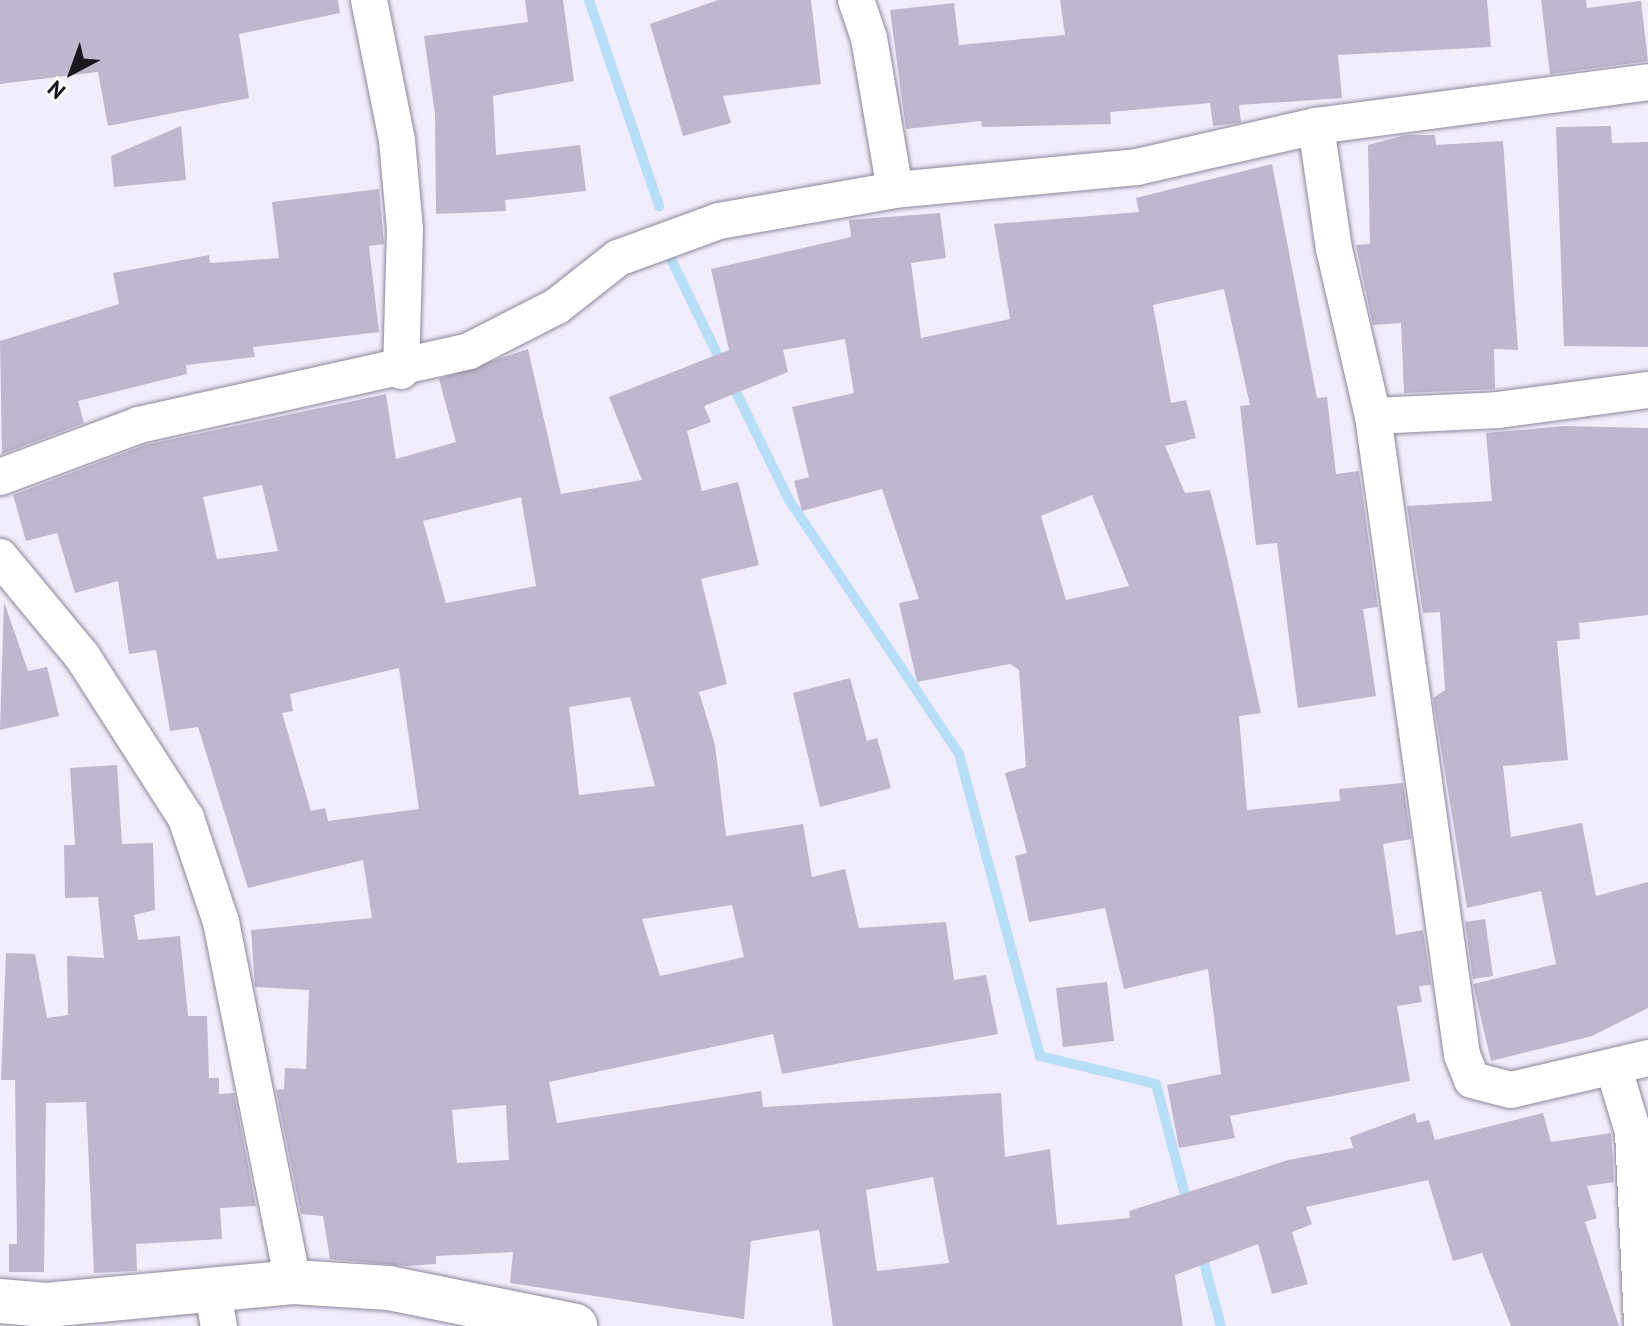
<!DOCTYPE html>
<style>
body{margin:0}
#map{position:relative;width:1648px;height:1326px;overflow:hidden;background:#f2edfc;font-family:"PT Sans",sans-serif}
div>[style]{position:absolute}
.stream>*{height:10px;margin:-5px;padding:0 5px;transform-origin:5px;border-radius:5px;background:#b9def8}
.building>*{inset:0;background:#bfb7cd}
.roads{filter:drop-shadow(0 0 2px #8d869b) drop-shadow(0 0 2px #8d869b)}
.minor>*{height:36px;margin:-18px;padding:0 18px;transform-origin:18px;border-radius:18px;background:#fff}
.tertiary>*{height:44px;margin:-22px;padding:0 22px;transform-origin:22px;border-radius:22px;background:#fff}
span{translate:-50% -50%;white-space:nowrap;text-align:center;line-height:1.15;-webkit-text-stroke:7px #fdfdfd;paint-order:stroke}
.north{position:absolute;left:32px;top:32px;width:80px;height:80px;-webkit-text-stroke:6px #fdfdfd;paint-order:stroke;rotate:221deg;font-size:22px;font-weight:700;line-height:32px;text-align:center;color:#18151d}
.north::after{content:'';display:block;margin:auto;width:28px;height:36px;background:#18151d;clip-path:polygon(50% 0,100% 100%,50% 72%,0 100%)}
</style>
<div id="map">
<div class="stream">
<div style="left:589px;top:0;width:218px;rotate:71.2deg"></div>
<div style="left:668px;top:253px;width:126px;rotate:64deg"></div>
<div style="left:732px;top:384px;width:129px;rotate:63.8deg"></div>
<div style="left:789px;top:500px;width:306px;rotate:56.2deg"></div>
<div style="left:959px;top:754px;width:313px;rotate:75deg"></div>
<div style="left:1040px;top:1056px;width:119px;rotate:13.6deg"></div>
<div style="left:1156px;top:1084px;width:126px;rotate:75.3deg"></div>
<div style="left:1201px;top:1252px;width:77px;rotate:74.9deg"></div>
</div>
<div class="building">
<div style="clip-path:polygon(0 0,338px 0,340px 13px,239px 34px,249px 98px,108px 126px,98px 72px,0 84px)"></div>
<div style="clip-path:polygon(525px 0,563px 0,574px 81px,493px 96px,496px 155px,580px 145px,586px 191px,505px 200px,506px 211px,436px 214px,435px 114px,424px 36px,528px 22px)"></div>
<div style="clip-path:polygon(718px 0,811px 0,821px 84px,723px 96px,731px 123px,683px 136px,650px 24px)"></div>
<div style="clip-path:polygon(1060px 0,1487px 0,1491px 47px,1338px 55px,1342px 98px,1239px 105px,1241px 122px,1229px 124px,1213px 126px,1210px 103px,1110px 112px,1111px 124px,982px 127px,981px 121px,906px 129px,890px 10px,954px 3px,959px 45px,1065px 35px)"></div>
<div style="clip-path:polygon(1541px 0,1586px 0,1587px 8px,1641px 1px,1648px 61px,1550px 74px)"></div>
<div style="clip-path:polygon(181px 126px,186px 180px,114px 187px,111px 156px)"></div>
<div style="clip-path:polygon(1611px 126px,1612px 143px,1648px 142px,1648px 347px,1564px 346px,1556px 127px)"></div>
<div style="clip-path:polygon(1406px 135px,1435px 135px,1436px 145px,1503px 141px,1518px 350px,1494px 349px,1495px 389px,1404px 393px,1401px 323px,1373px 325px,1356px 245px,1370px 244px,1368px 145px)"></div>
<div style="clip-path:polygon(evenodd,1272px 164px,1317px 398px,1327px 397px,1336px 474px,1359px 471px,1378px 607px,1363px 609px,1376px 696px,1298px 708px,1277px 543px,1256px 545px,1240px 406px,1250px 405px,1224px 289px,1153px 305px,1171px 403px,1186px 400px,1196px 438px,1165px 446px,1185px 493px,1210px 490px,1225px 549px,1261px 713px,1239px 716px,1247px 810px,1340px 801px,1339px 789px,1403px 783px,1411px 839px,1383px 844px,1396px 935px,1423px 930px,1431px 985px,1419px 986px,1422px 1002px,1397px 1006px,1410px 1081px,1230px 1116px,1235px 1138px,1179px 1148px,1167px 1085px,1221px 1074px,1208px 969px,1124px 989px,1105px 908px,1029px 922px,1015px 856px,1027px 853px,1005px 773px,1026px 767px,1019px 670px,1010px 664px,917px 682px,899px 603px,919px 599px,882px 489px,802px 511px,794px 481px,809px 477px,792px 407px,854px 393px,845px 339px,783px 350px,788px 372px,704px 406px,711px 422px,687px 431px,702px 491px,738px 482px,759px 565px,701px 579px,727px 684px,699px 692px,715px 745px,726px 836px,803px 824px,812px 877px,845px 869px,859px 928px,946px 922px,954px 980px,986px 975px,998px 1034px,782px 1074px,773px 1034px,549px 1082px,557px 1123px,761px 1091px,763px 1107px,1001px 1093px,1005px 1157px,1050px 1149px,1057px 1225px,1130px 1218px,1129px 1211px,1288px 1160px,1353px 1148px,1350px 1137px,1415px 1113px,1417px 1123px,1429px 1120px,1435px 1140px,1543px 1113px,1551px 1142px,1611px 1133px,1614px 1182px,1587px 1186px,1597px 1218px,1585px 1222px,1619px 1326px,1511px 1326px,1482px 1253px,1453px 1261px,1428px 1180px,1306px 1207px,1312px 1224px,1292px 1232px,1308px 1284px,1272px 1294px,1258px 1244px,1175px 1275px,1183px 1326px,833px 1326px,819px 1230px,751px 1241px,744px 1319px,510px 1283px,513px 1252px,436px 1256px,436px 1264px,407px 1266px,330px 1259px,323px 1216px,301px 1214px,276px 1090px,284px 1089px,285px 1068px,306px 1069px,309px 990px,255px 987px,251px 930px,372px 918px,363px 860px,248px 888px,198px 727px,170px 731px,156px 650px,129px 654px,118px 581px,75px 593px,57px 533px,26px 541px,13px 495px,145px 445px,386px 394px,396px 459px,456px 442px,439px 379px,528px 349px,561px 494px,642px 480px,609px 397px,729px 350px,711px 269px,851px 237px,849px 220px,940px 213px,946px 258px,911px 263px,921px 338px,1010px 319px,994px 224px,1139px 212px,1136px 198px,1272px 164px,262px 485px,278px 551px,217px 559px,203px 497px,262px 485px,1272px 164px,1092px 495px,1129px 586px,1066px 600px,1041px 516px,1092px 495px,1272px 164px,521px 497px,536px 586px,446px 603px,423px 521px,521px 497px,1272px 164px,399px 668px,419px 809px,328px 821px,325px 808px,311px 811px,282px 713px,293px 711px,290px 694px,399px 668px,1272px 164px,630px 697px,655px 786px,579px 795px,569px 707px,630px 697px,1272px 164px,732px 905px,744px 957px,660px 976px,642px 919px,732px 905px,1272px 164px,506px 1105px,509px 1160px,457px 1163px,452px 1110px,506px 1105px,1272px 164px,933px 1177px,949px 1263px,877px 1271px,866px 1190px,933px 1177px)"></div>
<div style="clip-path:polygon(379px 189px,384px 244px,369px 246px,379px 332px,253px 347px,255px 357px,186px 365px,187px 374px,78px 401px,84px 423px,2px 454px,0 341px,119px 304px,113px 273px,209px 255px,210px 263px,279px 258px,272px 202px)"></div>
<div style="clip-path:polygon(1565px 426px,1648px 428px,1648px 615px,1579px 623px,1580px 639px,1557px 641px,1568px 760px,1503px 766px,1511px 837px,1582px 823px,1596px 896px,1648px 882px,1648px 1008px,1592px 1036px,1491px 1061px,1473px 984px,1556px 964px,1541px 891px,1467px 908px,1433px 698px,1445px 690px,1440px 612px,1423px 613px,1407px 506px,1492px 501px,1486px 433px)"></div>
<div style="clip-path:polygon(4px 602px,28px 671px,47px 667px,59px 716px,0 730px)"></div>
<div style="clip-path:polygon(850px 678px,867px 741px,877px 738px,891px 788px,820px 807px,793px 693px)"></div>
<div style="clip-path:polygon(117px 765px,122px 844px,153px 843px,155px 910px,134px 915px,138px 940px,180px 936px,188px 1016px,207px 1016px,209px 1078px,219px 1078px,219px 1094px,234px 1093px,256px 1206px,220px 1208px,222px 1239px,136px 1244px,137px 1271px,94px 1273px,86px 1102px,46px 1103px,44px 1272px,9px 1272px,9px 1244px,17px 1244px,15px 1080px,1px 1080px,6px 953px,35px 954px,47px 1018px,68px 1015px,67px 956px,104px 958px,98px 897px,65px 898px,64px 845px,75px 845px,70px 768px)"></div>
<div style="clip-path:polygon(1485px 919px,1493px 976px,1473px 979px,1465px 922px)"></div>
<div style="clip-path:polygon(1107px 982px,1114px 1041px,1063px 1047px,1056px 988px)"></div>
</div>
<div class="roads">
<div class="minor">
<div style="left:369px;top:0;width:143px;rotate:78.7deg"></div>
<div style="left:397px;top:140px;width:89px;rotate:84.9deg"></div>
<div style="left:405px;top:229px;width:142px;rotate:91.6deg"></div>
<div style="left:856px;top:0;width:40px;rotate:71.1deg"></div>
<div style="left:869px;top:38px;width:154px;rotate:80.3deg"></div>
<div style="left:1316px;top:126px;width:124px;rotate:81.7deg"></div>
<div style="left:1334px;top:249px;width:171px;rotate:76.9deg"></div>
<div style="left:1373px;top:416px;width:645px;rotate:82.07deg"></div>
<div style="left:1462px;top:1055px;width:27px;rotate:68deg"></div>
<div style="left:1472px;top:1080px;width:40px;rotate:14.4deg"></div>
<div style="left:1511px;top:1090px;width:141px;rotate:-13.1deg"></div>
<div style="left:1373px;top:416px;width:125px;rotate:-2.7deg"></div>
<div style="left:1498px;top:410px;width:151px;rotate:-7.6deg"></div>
<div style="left:0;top:477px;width:148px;rotate:-20.5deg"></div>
<div style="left:139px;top:425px;width:338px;rotate:-12.6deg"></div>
<div style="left:469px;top:351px;width:99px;rotate:-27.1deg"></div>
<div style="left:557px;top:306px;width:78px;rotate:-38.2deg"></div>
<div style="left:618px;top:258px;width:108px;rotate:-20.1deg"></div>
<div style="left:719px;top:221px;width:179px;rotate:-10deg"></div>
<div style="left:895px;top:190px;width:243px;rotate:-5.4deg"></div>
<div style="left:1137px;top:167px;width:184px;rotate:-12.9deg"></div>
<div style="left:1316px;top:126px;width:335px;rotate:-7.5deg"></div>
<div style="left:0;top:557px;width:129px;rotate:50.4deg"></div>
<div style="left:82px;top:656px;width:193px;rotate:57.3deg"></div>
<div style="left:186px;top:818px;width:110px;rotate:71.4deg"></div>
<div style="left:221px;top:922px;width:367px;rotate:78.7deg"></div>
<div style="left:1614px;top:1069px;width:66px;rotate:73.2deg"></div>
<div style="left:1633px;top:1132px;width:194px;rotate:87.3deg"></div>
<div style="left:213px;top:1293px;width:34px;rotate:80deg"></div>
</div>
<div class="tertiary">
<div style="left:0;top:1301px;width:46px;rotate:5deg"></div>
<div style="left:46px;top:1305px;width:248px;rotate:-5.3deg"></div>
<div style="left:293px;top:1282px;width:96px;rotate:3.6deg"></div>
<div style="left:389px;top:1288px;width:190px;rotate:11.5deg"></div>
</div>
</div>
<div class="north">N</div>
</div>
